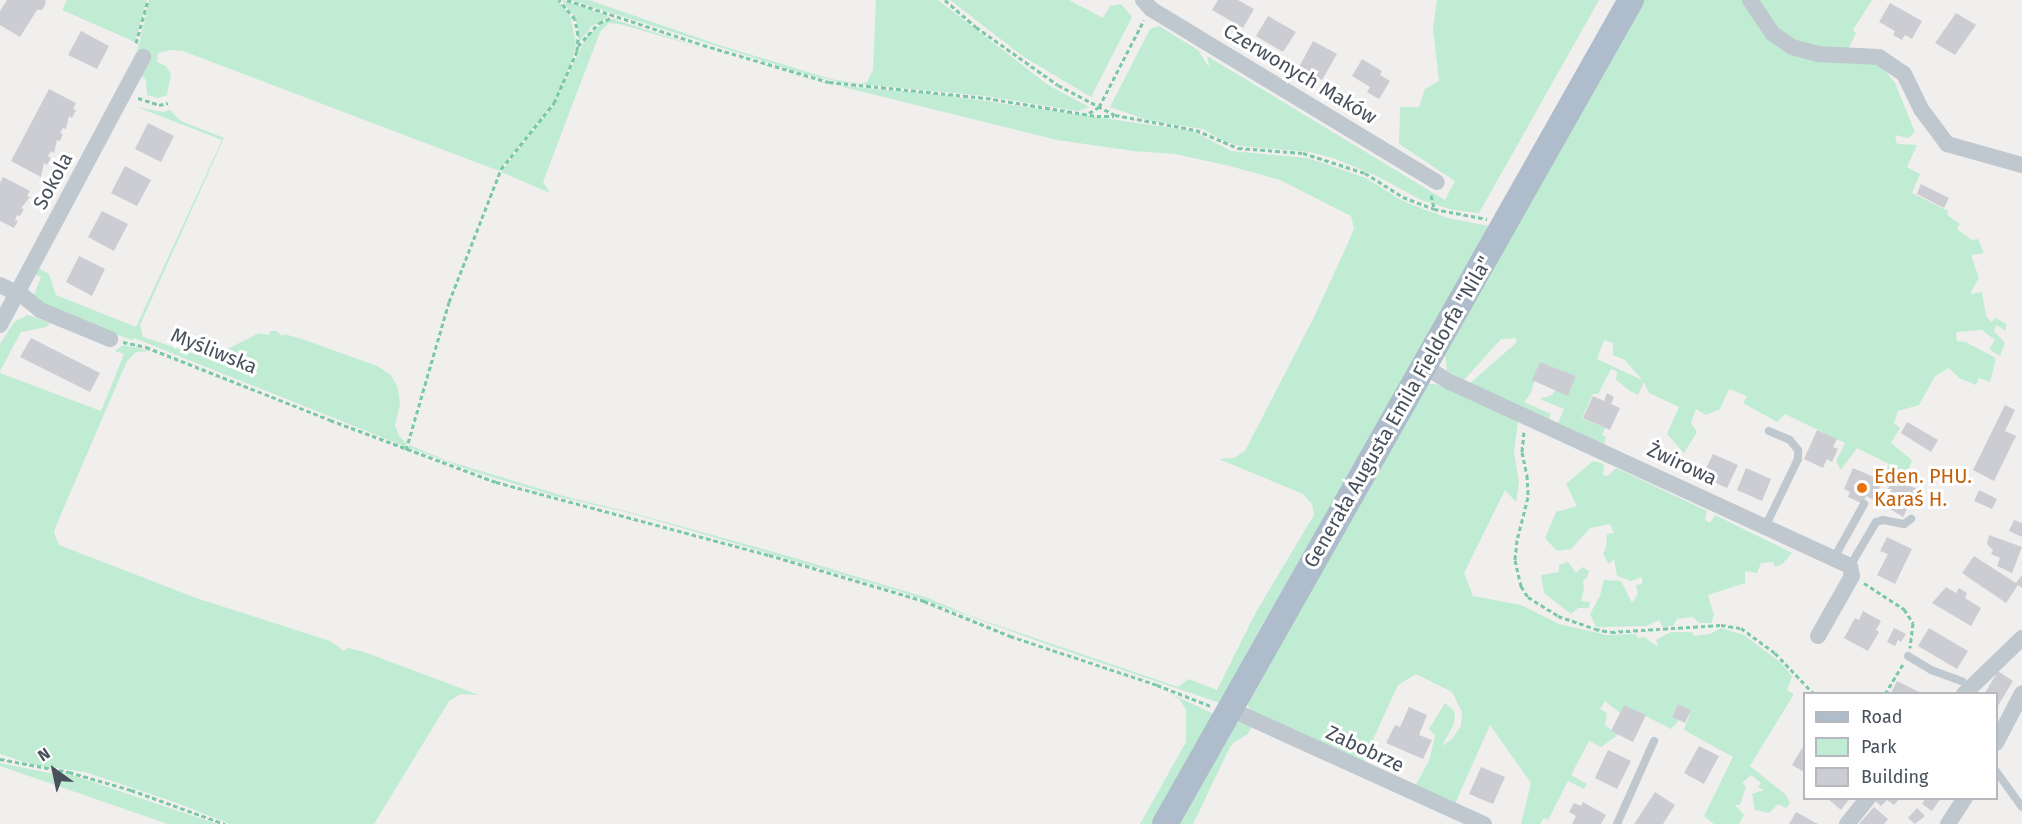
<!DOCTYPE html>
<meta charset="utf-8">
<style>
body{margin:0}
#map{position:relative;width:2022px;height:824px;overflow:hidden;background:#f1eeee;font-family:"Fira Sans",sans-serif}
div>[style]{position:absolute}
.green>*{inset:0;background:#bfecd3}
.building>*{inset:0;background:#cbcdd3}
.path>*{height:3px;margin-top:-1.5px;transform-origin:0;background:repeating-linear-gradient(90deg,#79c8a6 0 4.5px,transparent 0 7.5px)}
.service>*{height:8px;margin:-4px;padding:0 4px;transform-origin:4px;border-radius:4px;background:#bfc8cf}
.minor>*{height:16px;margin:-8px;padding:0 8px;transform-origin:8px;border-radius:8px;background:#bfc8cf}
.primary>*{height:26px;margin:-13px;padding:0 13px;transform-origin:13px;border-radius:13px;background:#afbccc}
.dots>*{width:16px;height:16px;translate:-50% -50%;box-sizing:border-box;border:3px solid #fff;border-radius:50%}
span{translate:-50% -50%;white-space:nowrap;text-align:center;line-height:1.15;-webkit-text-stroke:6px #fff;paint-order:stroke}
.street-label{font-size:20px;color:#47505b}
.food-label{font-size:20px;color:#c56008}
.left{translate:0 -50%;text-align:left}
.legend{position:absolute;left:1803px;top:692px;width:195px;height:108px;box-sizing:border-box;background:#fff;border:2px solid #b5b9bd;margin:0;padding:8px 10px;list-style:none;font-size:18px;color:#47505b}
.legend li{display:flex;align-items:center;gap:12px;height:30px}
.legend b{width:30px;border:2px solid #b5b9bd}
.north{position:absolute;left:24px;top:740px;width:60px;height:60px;-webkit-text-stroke:4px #fff;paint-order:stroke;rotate:327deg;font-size:16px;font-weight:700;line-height:24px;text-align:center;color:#47505b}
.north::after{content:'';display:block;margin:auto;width:21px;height:27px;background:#47505b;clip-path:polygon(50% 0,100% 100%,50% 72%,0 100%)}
</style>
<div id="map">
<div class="green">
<div style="clip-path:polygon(67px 0,147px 0,135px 42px,62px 10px)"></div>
<div style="clip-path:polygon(149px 0,558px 0,570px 14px,576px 43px,572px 62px,556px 100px,499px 171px,183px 51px,171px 50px,158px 53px,157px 62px,166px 66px,171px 74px,167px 95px,158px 98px,147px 95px,146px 80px,141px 75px,137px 53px)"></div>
<div style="clip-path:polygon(562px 0,563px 0,609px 16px,592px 26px,579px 42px,576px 19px)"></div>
<div style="clip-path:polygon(571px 0,589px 0,722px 46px,831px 79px,861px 84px,867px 82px,873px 70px,876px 0,938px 0,1048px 85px,1089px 107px,1078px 111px,985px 96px,839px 82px,805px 74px)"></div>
<div style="clip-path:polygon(950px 0,1069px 0,1103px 18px,1110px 6px,1121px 4px,1132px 17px,1091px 97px,1024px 57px)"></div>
<div style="clip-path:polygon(1437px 0,1599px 0,1479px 213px,1453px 210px,1421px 200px,1379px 177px,1333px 158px,1310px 152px,1240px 146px,1224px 141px,1203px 129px,1150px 121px,1110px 107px,1150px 29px,1159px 26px,1198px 50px,1210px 69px,1207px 56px,1445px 200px,1455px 181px,1399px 144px,1400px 107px,1419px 107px,1425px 89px,1439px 81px,1433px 29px)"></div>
<div style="clip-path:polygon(evenodd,1641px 0,1745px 0,1776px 44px,1867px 59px,1884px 69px,1895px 83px,1915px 132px,1908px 138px,1895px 135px,1897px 144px,1917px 145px,1907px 167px,1920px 174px,1912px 193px,1948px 211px,1947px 215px,1960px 224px,1957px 229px,1972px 240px,1978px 239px,1984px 253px,1971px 255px,1979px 278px,1970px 294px,1982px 292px,1986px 316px,1991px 322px,1996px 318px,2006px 324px,2006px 331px,1996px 325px,1994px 331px,2005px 343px,2000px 356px,1989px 349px,1995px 340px,1982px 330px,1956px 332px,1957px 341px,1965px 342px,1996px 358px,1990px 382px,1979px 378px,1976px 385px,1959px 378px,1949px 368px,1935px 376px,1919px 405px,1898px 411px,1894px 423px,1900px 428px,1891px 443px,1912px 460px,1905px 479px,1892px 477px,1888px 483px,1882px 478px,1889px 464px,1857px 448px,1841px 470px,1836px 461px,1845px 443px,1785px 414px,1777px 422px,1743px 403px,1747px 396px,1729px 389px,1720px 409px,1706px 415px,1696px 409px,1691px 423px,1697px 432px,1684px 453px,1667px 434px,1679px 407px,1649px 393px,1644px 382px,1638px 395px,1630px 391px,1616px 380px,1617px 371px,1611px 369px,1598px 394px,1593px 394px,1582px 418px,1605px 428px,1602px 435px,1606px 437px,1604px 445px,1558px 423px,1564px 409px,1540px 399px,1552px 395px,1555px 390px,1568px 395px,1576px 376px,1540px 362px,1531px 393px,1524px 402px,1551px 414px,1549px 419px,1468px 385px,1516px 343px,1516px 338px,1501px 339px,1464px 380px,1447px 371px,1445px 352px,1641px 0,1604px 340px,1613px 343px,1613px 355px,1625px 360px,1642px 380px,1597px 359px,1604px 340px)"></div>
<div style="clip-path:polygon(1755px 0,1872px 0,1853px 30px,1856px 33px,1847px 52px,1818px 49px,1782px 35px)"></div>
<div style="clip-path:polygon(613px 19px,702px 48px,620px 24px,609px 23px,600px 32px,543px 182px,550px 193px,501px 172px,555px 103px,586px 37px,605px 21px)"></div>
<div style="clip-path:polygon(782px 72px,832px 85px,943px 95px,1193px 131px,1231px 151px,1307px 158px,1323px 163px,1366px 178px,1401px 200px,1423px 209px,1448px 218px,1489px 226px,1220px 703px,1049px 645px,908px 594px,634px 514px,555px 496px,472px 471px,408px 447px,409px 445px,448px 461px,567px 497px,633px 513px,788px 556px,928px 598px,968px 615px,1178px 687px,1189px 679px,1217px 690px,1256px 612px,1314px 515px,1312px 504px,1303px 494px,1219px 459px,1234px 458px,1245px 451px,1315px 315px,1348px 243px,1354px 228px,1351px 216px,1280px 180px,1230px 166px,1175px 154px,1134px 151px,1057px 140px)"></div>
<div style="clip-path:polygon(137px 107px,163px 112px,170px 110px,181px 121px,224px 138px,140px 325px,143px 337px,201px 356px,220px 353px,259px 333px,268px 335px,271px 331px,276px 331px,282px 336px,284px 334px,302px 339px,377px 366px,391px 375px,398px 388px,400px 404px,395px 425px,399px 436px,407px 444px,406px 447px,134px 338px,133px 340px,108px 332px,43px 304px,34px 295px,41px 277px,35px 274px,39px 268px,49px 274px,56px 295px,136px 327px,222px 140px)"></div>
<div style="clip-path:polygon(28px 315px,50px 323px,46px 327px,21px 332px,0 371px,0 344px,14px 322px)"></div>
<div style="clip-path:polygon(123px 345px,150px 351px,136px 352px,127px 361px,56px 526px,54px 533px,59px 545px,196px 598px,330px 641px,344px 651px,348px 648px,364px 652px,479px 695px,461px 694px,449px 701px,374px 824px,230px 824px,177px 803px,85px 772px,34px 765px,0 754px,0 373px,101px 411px,124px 354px,115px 351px)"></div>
<div style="clip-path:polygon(1428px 384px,1436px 384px,1515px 417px,1518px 421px,1514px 452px,1519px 482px,1516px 502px,1505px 490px,1464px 573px,1473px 596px,1521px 605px,1559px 624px,1607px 635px,1636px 634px,1638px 638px,1644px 637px,1658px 647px,1656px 640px,1671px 632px,1692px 632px,1694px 636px,1710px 634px,1721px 628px,1744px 635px,1780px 662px,1792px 676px,1787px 690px,1794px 694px,1750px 766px,1785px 794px,1790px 803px,1786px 808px,1778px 804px,1769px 813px,1755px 810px,1752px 794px,1764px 790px,1758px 787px,1761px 783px,1751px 775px,1742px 783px,1746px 786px,1740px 805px,1735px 805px,1744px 815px,1739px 824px,1714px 824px,1704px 816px,1733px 757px,1684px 730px,1691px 710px,1678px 704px,1672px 717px,1679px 720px,1671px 729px,1624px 705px,1620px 713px,1605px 701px,1600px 709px,1607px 713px,1605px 725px,1618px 735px,1601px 747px,1589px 741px,1571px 775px,1587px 784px,1584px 789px,1568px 781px,1548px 820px,1544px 818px,1540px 824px,1521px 824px,1531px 783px,1490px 725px,1454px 806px,1414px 788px,1429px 761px,1435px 736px,1429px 729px,1445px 703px,1455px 712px,1454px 724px,1442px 746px,1452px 739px,1461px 726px,1462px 712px,1452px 692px,1416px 674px,1398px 685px,1364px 759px,1368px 768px,1251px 713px,1247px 703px)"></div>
<div style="clip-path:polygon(1593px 461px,1604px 464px,1603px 475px,1608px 476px,1616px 468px,1707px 511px,1705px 520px,1710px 523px,1715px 515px,1792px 553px,1782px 564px,1775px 567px,1773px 562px,1761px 563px,1757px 573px,1745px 571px,1745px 583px,1708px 595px,1714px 615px,1711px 623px,1699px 623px,1693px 617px,1677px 619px,1673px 626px,1663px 627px,1659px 620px,1646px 626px,1596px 627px,1590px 614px,1600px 596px,1604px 580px,1621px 581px,1632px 603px,1638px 594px,1636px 585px,1642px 584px,1642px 577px,1631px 581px,1617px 576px,1614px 559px,1609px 564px,1603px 554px,1606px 548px,1607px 534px,1614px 533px,1610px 524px,1590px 528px,1571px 549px,1557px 551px,1545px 538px,1556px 512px,1577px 506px,1566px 484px)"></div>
<div style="clip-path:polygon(1568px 562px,1576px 573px,1582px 567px,1589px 571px,1587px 578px,1583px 580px,1584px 589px,1581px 601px,1590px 602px,1589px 608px,1578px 608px,1571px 614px,1544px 593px,1541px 575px,1559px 572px,1559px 565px)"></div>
<div style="clip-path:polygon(1171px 694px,1214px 714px,1151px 824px,1140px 824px,1186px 742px,1186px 710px,1180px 700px)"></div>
<div style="clip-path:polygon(1239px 722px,1252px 726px,1248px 734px,1233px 743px,1229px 749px,1193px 824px,1174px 824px,1234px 724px)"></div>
<div style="clip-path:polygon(0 763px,49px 773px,66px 773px,217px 824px,168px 824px,0 766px)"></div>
</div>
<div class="building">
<div style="clip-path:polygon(7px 0,45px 0,46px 3px,42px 10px,37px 10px,20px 37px,0 25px,0 11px)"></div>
<div style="clip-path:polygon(1218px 0,1238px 0,1254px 9px,1243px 28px,1212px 10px)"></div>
<div style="clip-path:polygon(1890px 3px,1922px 21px,1912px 39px,1905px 35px,1902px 40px,1893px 35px,1895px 31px,1879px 22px)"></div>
<div style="clip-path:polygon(1956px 13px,1976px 25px,1955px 55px,1935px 43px)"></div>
<div style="clip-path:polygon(1268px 16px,1296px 32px,1283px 52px,1256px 36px)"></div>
<div style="clip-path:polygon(81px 31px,109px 46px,97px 69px,68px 55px)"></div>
<div style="clip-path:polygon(1313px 41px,1337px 54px,1322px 80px,1299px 67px)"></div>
<div style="clip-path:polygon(1362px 59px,1382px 71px,1380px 75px,1390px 81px,1379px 99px,1367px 92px,1370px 87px,1352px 76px)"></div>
<div style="clip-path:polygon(49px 89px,76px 103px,73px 109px,76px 110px,72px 118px,69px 116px,66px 129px,63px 128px,60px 133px,63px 134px,60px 141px,57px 140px,54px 153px,51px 151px,48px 156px,51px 158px,47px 165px,44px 163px,41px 177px,11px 161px)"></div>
<div style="clip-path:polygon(148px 123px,174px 136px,161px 162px,135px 149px)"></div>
<div style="clip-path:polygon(125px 166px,151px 180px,137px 206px,111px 193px)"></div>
<div style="clip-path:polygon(3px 177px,30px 191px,27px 196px,30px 197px,21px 208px,24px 209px,20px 216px,17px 215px,15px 220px,18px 221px,14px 228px,0 221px,0 183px)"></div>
<div style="clip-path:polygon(1921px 184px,1949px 198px,1944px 208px,1917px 194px)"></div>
<div style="clip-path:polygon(102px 211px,128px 224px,114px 251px,88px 237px)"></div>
<div style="clip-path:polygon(79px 256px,105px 269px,92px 296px,66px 282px)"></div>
<div style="clip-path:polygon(31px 338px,100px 373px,90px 392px,20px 357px)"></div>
<div style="clip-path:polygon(1540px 362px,1576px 376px,1568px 396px,1532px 380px)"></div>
<div style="clip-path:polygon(1607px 393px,1614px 397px,1611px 404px,1620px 408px,1610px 430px,1583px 418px,1593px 396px,1604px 401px)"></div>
<div style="clip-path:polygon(2005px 405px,2015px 410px,2005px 431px,2016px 436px,1994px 481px,1973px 470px)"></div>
<div style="clip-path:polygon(1907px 422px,1938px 440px,1931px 452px,1901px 433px)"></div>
<div style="clip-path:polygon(1817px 430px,1837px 439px,1833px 447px,1838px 449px,1832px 462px,1827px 459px,1823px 468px,1804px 459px)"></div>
<div style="clip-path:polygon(1713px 454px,1738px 465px,1727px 488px,1702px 477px)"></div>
<div style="clip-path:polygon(1746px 468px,1771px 479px,1762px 501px,1737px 490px)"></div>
<div style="clip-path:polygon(1853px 468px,1876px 478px,1873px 483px,1880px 486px,1874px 500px,1866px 496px,1863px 504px,1848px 497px,1850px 492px,1844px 489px)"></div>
<div style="clip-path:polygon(1893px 478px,1917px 489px,1903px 517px,1881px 503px)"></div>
<div style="clip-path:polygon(1979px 490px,1997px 499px,1992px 509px,1974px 501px)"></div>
<div style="clip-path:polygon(2014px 520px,2022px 523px,2022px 537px,2009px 531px)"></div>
<div style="clip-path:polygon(1989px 535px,2022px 547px,2012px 573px,1997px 566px,2000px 558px,1991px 554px,1993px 550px,1987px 544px)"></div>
<div style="clip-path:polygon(1887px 537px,1912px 549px,1895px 584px,1877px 575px,1888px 554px,1880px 551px)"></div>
<div style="clip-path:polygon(1974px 556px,2016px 583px,2022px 575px,2022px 588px,2018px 585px,2006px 603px,1962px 573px)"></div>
<div style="clip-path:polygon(1946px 587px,1956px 593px,1959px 588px,1967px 593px,1965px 598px,1981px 608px,1971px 626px,1932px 603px)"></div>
<div style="clip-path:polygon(1863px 611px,1881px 621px,1876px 630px,1879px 632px,1868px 651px,1844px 638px,1855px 618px,1859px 620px)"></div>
<div style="clip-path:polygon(1894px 628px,1906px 634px,1901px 642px,1898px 640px,1895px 646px,1887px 642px)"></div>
<div style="clip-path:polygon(1929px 628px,1968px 651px,1957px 669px,1918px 646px)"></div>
<div style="clip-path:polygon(1998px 671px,2013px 681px,1996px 709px,1996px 693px,1985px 693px)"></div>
<div style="clip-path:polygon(1897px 681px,1921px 693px,1891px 693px)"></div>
<div style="clip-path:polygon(1678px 704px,1691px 710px,1685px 723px,1672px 717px)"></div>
<div style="clip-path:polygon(1624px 705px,1646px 715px,1633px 742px,1611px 731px)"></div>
<div style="clip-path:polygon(1409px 707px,1427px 715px,1419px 735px,1432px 740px,1423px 759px,1386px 743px,1395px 725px,1400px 727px)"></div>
<div style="clip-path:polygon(1804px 745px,1804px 772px,1792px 765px)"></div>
<div style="clip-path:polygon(1699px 746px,1719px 756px,1704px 784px,1684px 773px)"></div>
<div style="clip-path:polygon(1608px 750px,1631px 761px,1617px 789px,1595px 778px)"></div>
<div style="clip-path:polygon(1481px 767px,1505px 777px,1493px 804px,1469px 794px)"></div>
<div style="clip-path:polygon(1655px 792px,1675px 805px,1663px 824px,1634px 824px)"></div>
<div style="clip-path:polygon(1827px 798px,1850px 798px,1841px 810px)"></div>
<div style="clip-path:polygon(1877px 798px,1900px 798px,1894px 805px,1887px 800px,1881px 806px,1875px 801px)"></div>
<div style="clip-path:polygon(1926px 798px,1941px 798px,1932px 811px,1922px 804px)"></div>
<div style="clip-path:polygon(1583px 802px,1606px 815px,1601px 824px,1572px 824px,1576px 816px,1569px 812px,1574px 803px,1581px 806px)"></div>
<div style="clip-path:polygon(1874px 807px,1888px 819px,1884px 824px,1859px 824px)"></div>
<div style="clip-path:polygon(1917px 808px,1925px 816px,1915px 824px,1908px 818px)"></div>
<div style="clip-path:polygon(1796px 812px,1818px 824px,1789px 824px)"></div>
</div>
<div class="path">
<div style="left:567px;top:0;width:143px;rotate:18.3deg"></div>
<div style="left:703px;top:45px;width:131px;rotate:16.4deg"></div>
<div style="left:829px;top:82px;width:158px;rotate:5.8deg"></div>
<div style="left:986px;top:98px;width:112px;rotate:9.2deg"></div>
<div style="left:1097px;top:116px;width:17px"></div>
<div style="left:945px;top:0;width:41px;rotate:41.1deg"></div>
<div style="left:976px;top:27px;width:100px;rotate:35.3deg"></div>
<div style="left:1058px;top:85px;width:64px;rotate:27.8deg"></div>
<div style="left:1115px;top:115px;width:82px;rotate:10.5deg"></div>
<div style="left:1196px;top:130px;width:46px;rotate:23.2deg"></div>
<div style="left:1238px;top:148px;width:65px;rotate:4.4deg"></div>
<div style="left:1303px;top:153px;width:65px;rotate:17.9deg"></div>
<div style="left:1365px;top:173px;width:45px;rotate:32.3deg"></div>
<div style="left:1403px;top:197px;width:33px;rotate:21deg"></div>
<div style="left:1434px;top:209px;width:54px;rotate:10.7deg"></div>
<div style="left:136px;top:43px;width:45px;rotate:-74.4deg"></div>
<div style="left:578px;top:46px;width:31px;rotate:-48deg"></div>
<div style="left:599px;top:23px;width:15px;rotate:-23deg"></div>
<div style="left:138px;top:98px;width:22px;rotate:18deg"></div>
<div style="left:159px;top:105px;width:9px;rotate:-13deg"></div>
<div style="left:1089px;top:113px;width:12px;rotate:-31deg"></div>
<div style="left:1099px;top:107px;width:98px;rotate:-62.7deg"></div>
<div style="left:1431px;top:195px;width:13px;rotate:77deg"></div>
<div style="left:123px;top:342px;width:24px;rotate:12deg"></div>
<div style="left:146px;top:347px;width:198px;rotate:21.6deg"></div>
<div style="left:330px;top:420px;width:177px;rotate:20.5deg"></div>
<div style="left:496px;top:482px;width:283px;rotate:15deg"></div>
<div style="left:769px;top:555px;width:162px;rotate:16.5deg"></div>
<div style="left:924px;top:601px;width:93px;rotate:22.1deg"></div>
<div style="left:1010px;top:636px;width:155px;rotate:18.4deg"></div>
<div style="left:1157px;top:685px;width:58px;rotate:21.3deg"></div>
<div style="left:1524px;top:432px;width:20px;rotate:96deg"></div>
<div style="left:1522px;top:452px;width:24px;rotate:78deg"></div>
<div style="left:1527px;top:475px;width:22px;rotate:87deg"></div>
<div style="left:1528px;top:497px;width:44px;rotate:104.3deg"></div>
<div style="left:1517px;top:540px;width:20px;rotate:96deg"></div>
<div style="left:1515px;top:560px;width:27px;rotate:77deg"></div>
<div style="left:1521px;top:586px;width:13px;rotate:58deg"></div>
<div style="left:1528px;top:597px;width:36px;rotate:32deg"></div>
<div style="left:1558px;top:616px;width:39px;rotate:19deg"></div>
<div style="left:1595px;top:629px;width:16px;rotate:11deg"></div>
<div style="left:1611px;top:632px;width:110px;rotate:-3.6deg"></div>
<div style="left:1721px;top:625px;width:20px;rotate:9deg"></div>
<div style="left:1741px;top:628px;width:42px;rotate:36.3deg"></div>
<div style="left:1775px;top:653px;width:57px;rotate:46.4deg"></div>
<div style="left:406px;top:450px;width:154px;rotate:-73.8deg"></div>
<div style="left:449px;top:302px;width:143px;rotate:-68.6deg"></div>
<div style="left:501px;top:169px;width:85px;rotate:-51.2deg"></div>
<div style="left:554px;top:103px;width:57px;rotate:-66.1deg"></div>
<div style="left:577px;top:51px;width:16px;rotate:-86deg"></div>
<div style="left:578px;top:35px;width:16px;rotate:-101deg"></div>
<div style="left:575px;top:19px;width:25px;rotate:-130deg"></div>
<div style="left:1864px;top:583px;width:48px;rotate:33deg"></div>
<div style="left:1904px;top:609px;width:17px;rotate:57deg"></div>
<div style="left:1913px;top:623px;width:25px;rotate:97deg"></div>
<div style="left:1885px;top:694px;width:35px;rotate:-59deg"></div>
<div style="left:0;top:759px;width:70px;rotate:10.7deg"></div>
<div style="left:69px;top:772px;width:65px;rotate:16.2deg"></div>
<div style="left:131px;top:790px;width:100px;rotate:19.9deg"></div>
</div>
<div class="service">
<div style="left:1766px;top:525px;width:73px;rotate:-64.1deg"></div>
<div style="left:1798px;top:459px;width:9px;rotate:-90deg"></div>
<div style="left:1798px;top:450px;width:13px;rotate:-129deg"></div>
<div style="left:1790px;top:440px;width:23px;rotate:-157deg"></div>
<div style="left:1834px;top:558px;width:62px;rotate:-60.9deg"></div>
<div style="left:1850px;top:566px;width:51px;rotate:-59.4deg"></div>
<div style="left:1876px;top:522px;width:7px;rotate:-16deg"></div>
<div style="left:1883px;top:520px;width:21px;rotate:11deg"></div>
<div style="left:1904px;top:524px;width:9px;rotate:-36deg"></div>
<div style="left:1908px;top:656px;width:27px;rotate:31deg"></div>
<div style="left:1931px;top:670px;width:33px;rotate:20deg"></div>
<div style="left:1996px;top:771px;width:44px;rotate:54.2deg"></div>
<div style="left:1617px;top:824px;width:91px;rotate:-66deg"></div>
</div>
<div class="minor">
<div style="left:1143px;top:0;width:12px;rotate:48deg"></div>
<div style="left:1151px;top:9px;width:334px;rotate:31.2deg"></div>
<div style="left:1750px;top:0;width:40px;rotate:56deg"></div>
<div style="left:1772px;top:33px;width:24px;rotate:35deg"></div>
<div style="left:1792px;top:47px;width:27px;rotate:15deg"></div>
<div style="left:1818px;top:54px;width:61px;rotate:2.8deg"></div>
<div style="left:1879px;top:57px;width:30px;rotate:34deg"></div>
<div style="left:1904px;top:74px;width:39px;rotate:64deg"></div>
<div style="left:1921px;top:109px;width:44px;rotate:53.4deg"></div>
<div style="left:1947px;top:144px;width:78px;rotate:15.6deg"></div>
<div style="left:0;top:285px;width:25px;rotate:26deg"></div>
<div style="left:23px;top:296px;width:22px;rotate:39deg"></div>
<div style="left:40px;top:310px;width:76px;rotate:22.5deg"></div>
<div style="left:0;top:325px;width:304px;rotate:-61.9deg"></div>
<div style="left:1424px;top:366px;width:31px;rotate:32deg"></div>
<div style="left:1450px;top:382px;width:440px;rotate:24.7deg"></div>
<div style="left:1850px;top:566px;width:10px;rotate:79deg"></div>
<div style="left:1852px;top:576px;width:69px;rotate:119.5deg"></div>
<div style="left:1964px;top:694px;width:81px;rotate:-44deg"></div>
<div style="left:1230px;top:709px;width:279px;rotate:24.4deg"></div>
<div style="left:1996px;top:743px;width:56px;rotate:-62.5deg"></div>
<div style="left:1847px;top:824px;width:33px;rotate:-51deg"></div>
<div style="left:1948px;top:824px;width:31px;rotate:-57deg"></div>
</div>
<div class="primary">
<div style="left:1165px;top:824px;width:947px;rotate:-60.51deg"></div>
</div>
<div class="dots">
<div style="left:1862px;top:488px;background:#e8710a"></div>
</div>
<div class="street-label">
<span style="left:1300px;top:74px;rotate:31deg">Czerwonych Maków</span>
<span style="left:53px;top:181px;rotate:-62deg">Sokola</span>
<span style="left:214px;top:351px;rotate:22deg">Myśliwska</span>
<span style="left:1398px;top:412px;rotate:-60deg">Generała Augusta Emila Fieldorfa "Nila"</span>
<span style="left:1682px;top:464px;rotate:25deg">Żwirowa</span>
<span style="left:1365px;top:749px;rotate:25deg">Zabobrze</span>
</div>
<div class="food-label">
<span class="left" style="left:1874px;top:488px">Eden. PHU.<br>Karaś H.</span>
</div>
<ul class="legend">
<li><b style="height:8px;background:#afbccc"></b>Road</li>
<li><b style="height:16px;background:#bfecd3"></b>Park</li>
<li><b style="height:16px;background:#cbcdd3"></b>Building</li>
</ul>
<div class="north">N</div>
</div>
